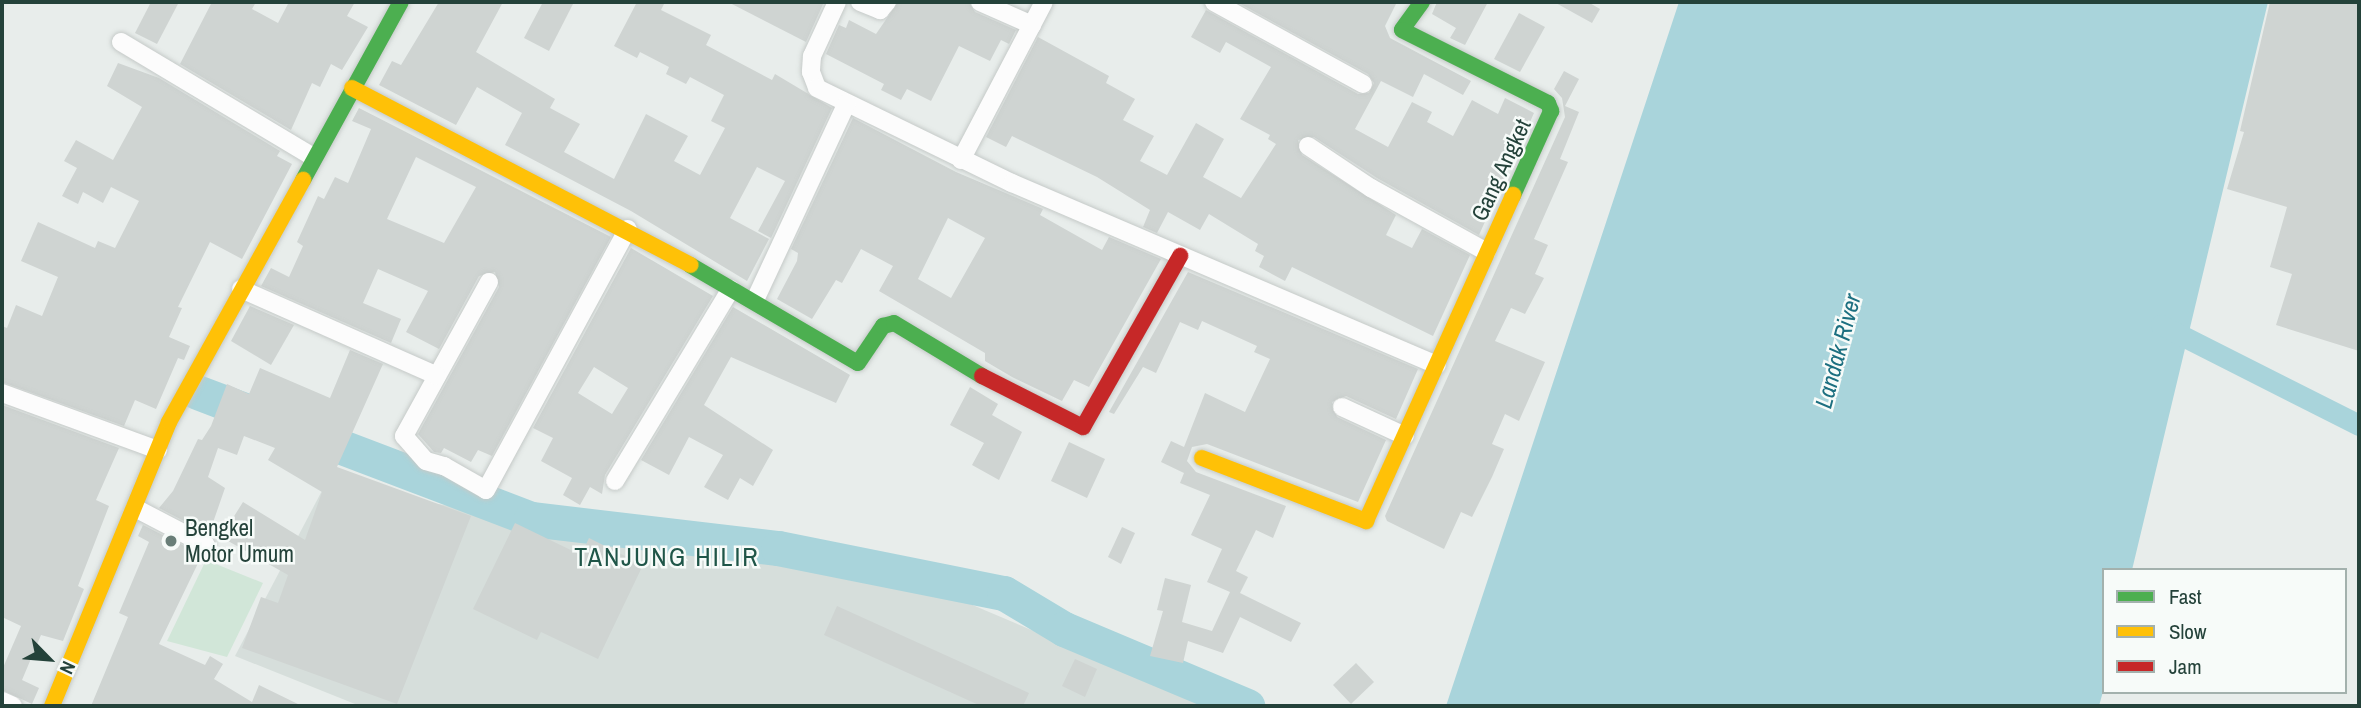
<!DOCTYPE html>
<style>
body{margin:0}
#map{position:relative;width:2361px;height:708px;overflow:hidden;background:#e8edeb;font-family:"Archivo Narrow",sans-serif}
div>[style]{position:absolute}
.built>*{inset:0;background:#d6dedb}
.green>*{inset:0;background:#d1e6d8}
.water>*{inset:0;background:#a9d4db}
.canal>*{height:21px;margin:-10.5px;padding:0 10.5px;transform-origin:10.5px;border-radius:10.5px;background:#a9d4db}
.river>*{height:35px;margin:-17.5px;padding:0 17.5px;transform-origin:17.5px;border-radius:17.5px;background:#a9d4db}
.building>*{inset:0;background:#cfd4d2}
.roads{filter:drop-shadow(0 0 2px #c5cac8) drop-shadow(0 0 2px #c5cac8)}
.street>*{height:18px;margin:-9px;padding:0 9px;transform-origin:9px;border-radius:9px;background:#fcfcfc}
.fast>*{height:16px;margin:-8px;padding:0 8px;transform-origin:8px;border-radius:8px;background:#4caf50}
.slow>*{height:16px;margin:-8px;padding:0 8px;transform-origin:8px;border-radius:8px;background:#ffc107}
.jam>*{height:16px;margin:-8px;padding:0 8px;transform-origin:8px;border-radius:8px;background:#c62828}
.dots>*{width:19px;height:19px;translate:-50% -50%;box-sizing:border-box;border:4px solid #f7fbf9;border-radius:50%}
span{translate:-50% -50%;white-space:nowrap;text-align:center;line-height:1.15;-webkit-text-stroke:5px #f7fbf9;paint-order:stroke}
.street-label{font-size:23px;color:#24423a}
.poi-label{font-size:23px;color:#24423a}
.left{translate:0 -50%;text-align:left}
.water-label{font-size:24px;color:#1c6f80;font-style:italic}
.quarter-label{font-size:26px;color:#1f5548;letter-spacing:2px}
.frame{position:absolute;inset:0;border:4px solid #24423a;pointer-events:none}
.legend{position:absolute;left:2102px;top:568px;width:245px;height:126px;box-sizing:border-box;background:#f7fbf9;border:2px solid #a3b1ad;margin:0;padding:9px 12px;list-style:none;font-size:21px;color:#24423a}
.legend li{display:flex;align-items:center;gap:14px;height:35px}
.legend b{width:35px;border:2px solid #a3b1ad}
.north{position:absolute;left:14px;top:624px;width:70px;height:70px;-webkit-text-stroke:5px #f7fbf9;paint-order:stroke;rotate:115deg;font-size:19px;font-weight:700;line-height:28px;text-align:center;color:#24423a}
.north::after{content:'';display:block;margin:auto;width:24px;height:32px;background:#24423a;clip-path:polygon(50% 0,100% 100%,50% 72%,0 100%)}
</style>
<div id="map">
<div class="built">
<div style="clip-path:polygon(325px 485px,930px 587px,1211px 706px,360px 706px,235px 656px)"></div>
</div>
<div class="green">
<div style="clip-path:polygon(206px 560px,263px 583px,227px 657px,167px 641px)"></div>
</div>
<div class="water">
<div style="clip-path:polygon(1679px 2px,2268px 2px,2132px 570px,2104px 570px,2104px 688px,2099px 706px,1446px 706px)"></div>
</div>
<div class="canal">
<div style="left:2161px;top:325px;width:222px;rotate:26.8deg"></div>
</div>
<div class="river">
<div style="left:197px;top:392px;width:357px;rotate:20.8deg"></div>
<div style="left:531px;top:519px;width:249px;rotate:6.7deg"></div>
<div style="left:778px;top:548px;width:230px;rotate:11.3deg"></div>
<div style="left:1004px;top:593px;width:70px;rotate:31deg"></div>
<div style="left:1064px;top:629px;width:199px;rotate:22.8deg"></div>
</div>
<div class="building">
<div style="clip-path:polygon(151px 2px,179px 2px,157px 44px,135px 33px)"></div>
<div style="clip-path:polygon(212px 2px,256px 2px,252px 9px,278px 23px,289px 2px,355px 2px,347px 16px,368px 27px,342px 70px,331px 64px,320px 87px,312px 83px,291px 130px,180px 64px)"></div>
<div style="clip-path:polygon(439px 2px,503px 2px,476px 52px,555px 99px,550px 108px,580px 124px,564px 152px,614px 179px,646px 114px,688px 136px,674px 161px,700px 175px,725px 128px,711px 121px,724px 95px,690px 77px,686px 84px,666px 74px,669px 67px,640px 52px,637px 58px,614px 46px,637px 2px,665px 2px,661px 10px,711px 35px,706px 45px,772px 80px,775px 74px,832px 108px,771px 238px,758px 231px,785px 181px,757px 167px,730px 218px,769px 239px,747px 281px,631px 211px,505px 145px,522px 113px,477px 87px,456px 125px,379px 85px,392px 61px,401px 65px)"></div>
<div style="clip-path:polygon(543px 2px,574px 2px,549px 51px,524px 38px)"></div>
<div style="clip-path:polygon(728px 2px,824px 2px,806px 42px)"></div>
<div style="clip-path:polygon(898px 2px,969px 2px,975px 12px,1016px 30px,1009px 44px,1001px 40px,990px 61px,959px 46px,931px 101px,907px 89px,901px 100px,881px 90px,884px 84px,826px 54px,839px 25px,846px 28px,849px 20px,876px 34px)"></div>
<div style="clip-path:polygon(1237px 2px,1397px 2px,1385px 26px,1390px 38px,1471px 81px,1463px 95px,1424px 74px,1413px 97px,1381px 81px,1355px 129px,1388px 147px,1412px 102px,1432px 112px,1427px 122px,1453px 136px,1472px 100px,1498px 114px,1505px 98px,1534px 113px,1479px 235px,1377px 178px,1314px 137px,1298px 140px,1302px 155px,1396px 215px,1386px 235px,1412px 248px,1422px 229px,1470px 255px,1433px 336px,1292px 267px,1285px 281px,1259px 267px,1264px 256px,1255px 251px,1258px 244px,1209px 214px,1200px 230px,1168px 212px,1157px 233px,1143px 227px,1150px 210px,1097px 177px,1012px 136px,1006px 147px,986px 137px,1038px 37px,1109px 76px,1106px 83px,1135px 99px,1123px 120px,1154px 136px,1140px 161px,1167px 175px,1196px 123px,1224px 139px,1203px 177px,1241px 198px,1276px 144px,1268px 139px,1270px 135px,1240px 119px,1271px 67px,1226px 42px,1220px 53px,1191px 37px,1206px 10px,1358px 94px,1369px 93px,1374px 83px,1368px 74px)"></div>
<div style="clip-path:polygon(1437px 2px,1488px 2px,1465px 45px,1450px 38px,1456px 28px,1432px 14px)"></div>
<div style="clip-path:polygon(1554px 2px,1588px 2px,1600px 9px,1592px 23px)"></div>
<div style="clip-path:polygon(2270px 2px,2359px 2px,2359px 351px,2276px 325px,2292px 274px,2270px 267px,2287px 207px,2227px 189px,2244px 132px,2240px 131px)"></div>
<div style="clip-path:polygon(1519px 13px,1545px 27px,1520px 72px,1494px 59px)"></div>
<div style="clip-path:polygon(118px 63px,159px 78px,280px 151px,277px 156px,292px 164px,242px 259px,210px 242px,178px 307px,182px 308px,169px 337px,190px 346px,184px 360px,178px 358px,156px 409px,135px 400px,124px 426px,2px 382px,2px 326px,7px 328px,16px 305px,42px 316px,58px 277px,21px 261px,38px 222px,95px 248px,98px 241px,115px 248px,139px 201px,111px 187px,103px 203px,83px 192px,78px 204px,62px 196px,77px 168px,64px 161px,76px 140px,113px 160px,142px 107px,107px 86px)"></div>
<div style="clip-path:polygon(1564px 71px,1579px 79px,1565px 106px,1579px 112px,1560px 159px,1568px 162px,1534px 239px,1548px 245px,1535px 274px,1544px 278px,1525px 314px,1511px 308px,1495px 341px,1545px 362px,1519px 421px,1505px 414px,1492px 444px,1504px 449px,1492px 477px,1472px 517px,1461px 512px,1444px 549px,1387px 521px,1385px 516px,1565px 117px,1562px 98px,1554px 89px)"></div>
<div style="clip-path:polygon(evenodd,359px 108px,611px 237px,492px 456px,478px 450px,471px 462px,444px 448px,441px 453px,434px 452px,418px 434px,499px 287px,495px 272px,479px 276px,439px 349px,406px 332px,428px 291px,378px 269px,363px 303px,401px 319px,391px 343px,261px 286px,271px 268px,289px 277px,303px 246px,297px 242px,318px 196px,324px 199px,335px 177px,348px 183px,371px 129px,352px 121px,359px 108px,416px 157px,476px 187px,444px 243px,387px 219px,416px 157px)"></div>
<div style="clip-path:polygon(evenodd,853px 118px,956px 172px,1043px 209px,1040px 215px,1102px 250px,1109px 237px,1161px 259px,1089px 387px,1074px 380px,1062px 401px,1012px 377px,985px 361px,985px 353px,879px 291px,893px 266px,861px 249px,842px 283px,836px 280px,812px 319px,777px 299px,797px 261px,798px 253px,791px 249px,853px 118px,948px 218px,985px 238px,951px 298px,918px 279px,948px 218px)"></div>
<div style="clip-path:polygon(evenodd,631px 248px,713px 296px,605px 475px,602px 494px,590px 487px,580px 505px,563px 495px,572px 478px,541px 461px,553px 438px,533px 428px,631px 248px,594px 367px,628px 388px,612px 414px,578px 393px,594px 367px)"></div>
<div style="clip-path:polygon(1188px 272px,1418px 369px,1396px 419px,1346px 396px,1332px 402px,1337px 417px,1386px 440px,1358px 502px,1207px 444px,1192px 447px,1187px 461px,1196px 472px,1286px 506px,1273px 538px,1256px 530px,1236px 571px,1248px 577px,1240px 593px,1301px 623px,1291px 642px,1240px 617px,1223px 653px,1188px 641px,1183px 663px,1150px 656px,1163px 611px,1157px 610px,1165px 578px,1191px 585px,1182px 622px,1212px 631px,1230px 592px,1207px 582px,1222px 549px,1191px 535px,1210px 495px,1180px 483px,1184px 473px,1161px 462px,1171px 441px,1184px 447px,1205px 393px,1245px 412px,1270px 359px,1254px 352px,1257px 346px,1202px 321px,1198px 330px,1180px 322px,1156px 373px,1143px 367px,1114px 414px,1109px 412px)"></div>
<div style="clip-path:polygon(250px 306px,294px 325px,271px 365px,231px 341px)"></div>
<div style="clip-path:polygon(733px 307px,850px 375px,836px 403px,731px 357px,704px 405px,773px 450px,753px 486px,740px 478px,728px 500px,704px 487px,723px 455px,689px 437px,669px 475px,641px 460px)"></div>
<div style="clip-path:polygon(350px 350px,383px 364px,337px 467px,471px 516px,397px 704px,242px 648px,261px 597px,278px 603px,288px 575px,221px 537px,243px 502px,305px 540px,322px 492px,268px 460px,275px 448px,244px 436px,237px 455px,218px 448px,208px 477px,225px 488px,209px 534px,159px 508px,173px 491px,198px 439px,202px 440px,211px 426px,227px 384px,249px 394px,260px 368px,330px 398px)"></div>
<div style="clip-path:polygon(970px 387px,998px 404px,992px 415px,1022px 432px,999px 480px,972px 465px,984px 443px,950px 425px)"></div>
<div style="clip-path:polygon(2px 405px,119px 448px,96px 500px,109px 506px,78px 586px,84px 589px,63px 641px,41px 635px,22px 680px,39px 688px,32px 704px,2px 690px,2px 670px,21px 626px,2px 617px)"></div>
<div style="clip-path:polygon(1069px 442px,1105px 459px,1087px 498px,1051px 481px)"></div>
<div style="clip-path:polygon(515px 523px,581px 555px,589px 538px,643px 565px,598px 659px,541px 632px,537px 640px,473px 609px)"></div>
<div style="clip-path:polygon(143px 525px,202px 555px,159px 644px,205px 665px,210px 656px,223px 664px,214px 679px,252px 702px,259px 685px,302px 706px,91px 706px,128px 617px,119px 613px,149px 542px,138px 536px)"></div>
<div style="clip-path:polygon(1122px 527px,1135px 533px,1121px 564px,1108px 557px)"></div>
<div style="clip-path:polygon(837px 606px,1029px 693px,1023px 706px,981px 706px,824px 635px)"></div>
<div style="clip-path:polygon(1075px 659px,1097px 669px,1085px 697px,1062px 686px)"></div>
<div style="clip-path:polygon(1356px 663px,1374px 682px,1351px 704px,1333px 685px)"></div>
</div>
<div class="roads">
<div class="street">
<div style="left:837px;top:2px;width:60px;rotate:114.8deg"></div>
<div style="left:812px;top:56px;width:16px;rotate:94deg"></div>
<div style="left:811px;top:72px;width:17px;rotate:69deg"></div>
<div style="left:817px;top:88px;width:217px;rotate:26deg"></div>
<div style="left:1012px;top:183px;width:462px;rotate:23.2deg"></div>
<div style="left:860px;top:2px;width:22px;rotate:22deg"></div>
<div style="left:880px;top:10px;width:11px;rotate:-49deg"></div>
<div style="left:980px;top:2px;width:57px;rotate:23.9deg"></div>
<div style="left:1214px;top:2px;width:170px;rotate:28.8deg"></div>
<div style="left:121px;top:42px;width:224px;rotate:30.9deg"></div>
<div style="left:1308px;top:146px;width:76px;rotate:33.7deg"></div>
<div style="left:1371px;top:188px;width:132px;rotate:28.9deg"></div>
<div style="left:961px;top:160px;width:178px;rotate:-62.3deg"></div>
<div style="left:489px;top:282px;width:176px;rotate:118.9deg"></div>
<div style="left:404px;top:436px;width:33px;rotate:49deg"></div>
<div style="left:426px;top:461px;width:19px;rotate:16deg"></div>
<div style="left:444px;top:466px;width:48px;rotate:29.7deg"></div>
<div style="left:486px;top:490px;width:297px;rotate:-61.5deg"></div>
<div style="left:241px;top:289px;width:214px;rotate:23.9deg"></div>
<div style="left:755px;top:300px;width:217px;rotate:-65deg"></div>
<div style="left:2px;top:393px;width:166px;rotate:20.1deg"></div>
<div style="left:1342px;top:407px;width:69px;rotate:24.7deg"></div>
<div style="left:615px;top:481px;width:224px;rotate:-58.9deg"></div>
<div style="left:135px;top:508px;width:80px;rotate:27.5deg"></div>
<div style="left:2px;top:701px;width:12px;rotate:24deg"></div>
</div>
<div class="fast">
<div style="left:1422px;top:2px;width:34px;rotate:126deg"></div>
<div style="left:1402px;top:30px;width:163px;rotate:26.6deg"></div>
<div style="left:1548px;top:103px;width:9px;rotate:69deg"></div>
<div style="left:1551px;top:111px;width:92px;rotate:114.3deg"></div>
<div style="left:303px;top:180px;width:203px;rotate:-61.2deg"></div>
<div style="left:690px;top:265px;width:194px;rotate:30.3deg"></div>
<div style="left:858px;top:363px;width:45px;rotate:-56deg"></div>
<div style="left:883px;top:326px;width:11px;rotate:-15deg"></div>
<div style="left:894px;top:323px;width:103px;rotate:31.1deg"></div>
</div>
<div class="slow">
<div style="left:352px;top:88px;width:382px;rotate:27.6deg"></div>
<div style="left:1202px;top:458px;width:176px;rotate:21deg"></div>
<div style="left:1366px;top:521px;width:358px;rotate:-65.7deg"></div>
<div style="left:52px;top:706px;width:307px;rotate:-67.6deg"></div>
<div style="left:169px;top:422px;width:277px;rotate:-61deg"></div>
</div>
<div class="jam">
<div style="left:982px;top:376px;width:113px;rotate:26.8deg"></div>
<div style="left:1083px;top:427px;width:197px;rotate:-60.4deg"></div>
</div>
</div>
<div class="dots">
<div style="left:171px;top:541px;background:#697e78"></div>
</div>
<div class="street-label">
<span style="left:1501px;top:170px;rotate:-65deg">Gang Angket</span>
</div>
<div class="poi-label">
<span class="left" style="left:185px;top:541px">Bengkel<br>Motor Umum</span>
</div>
<div class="water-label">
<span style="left:1838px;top:351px;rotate:-75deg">Landak River</span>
</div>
<div class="quarter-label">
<span style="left:667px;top:557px">TANJUNG HILIR</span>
</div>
<div class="frame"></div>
<ul class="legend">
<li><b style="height:9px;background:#4caf50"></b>Fast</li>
<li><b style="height:9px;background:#ffc107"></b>Slow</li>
<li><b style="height:9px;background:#c62828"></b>Jam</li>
</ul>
<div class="north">N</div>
</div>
